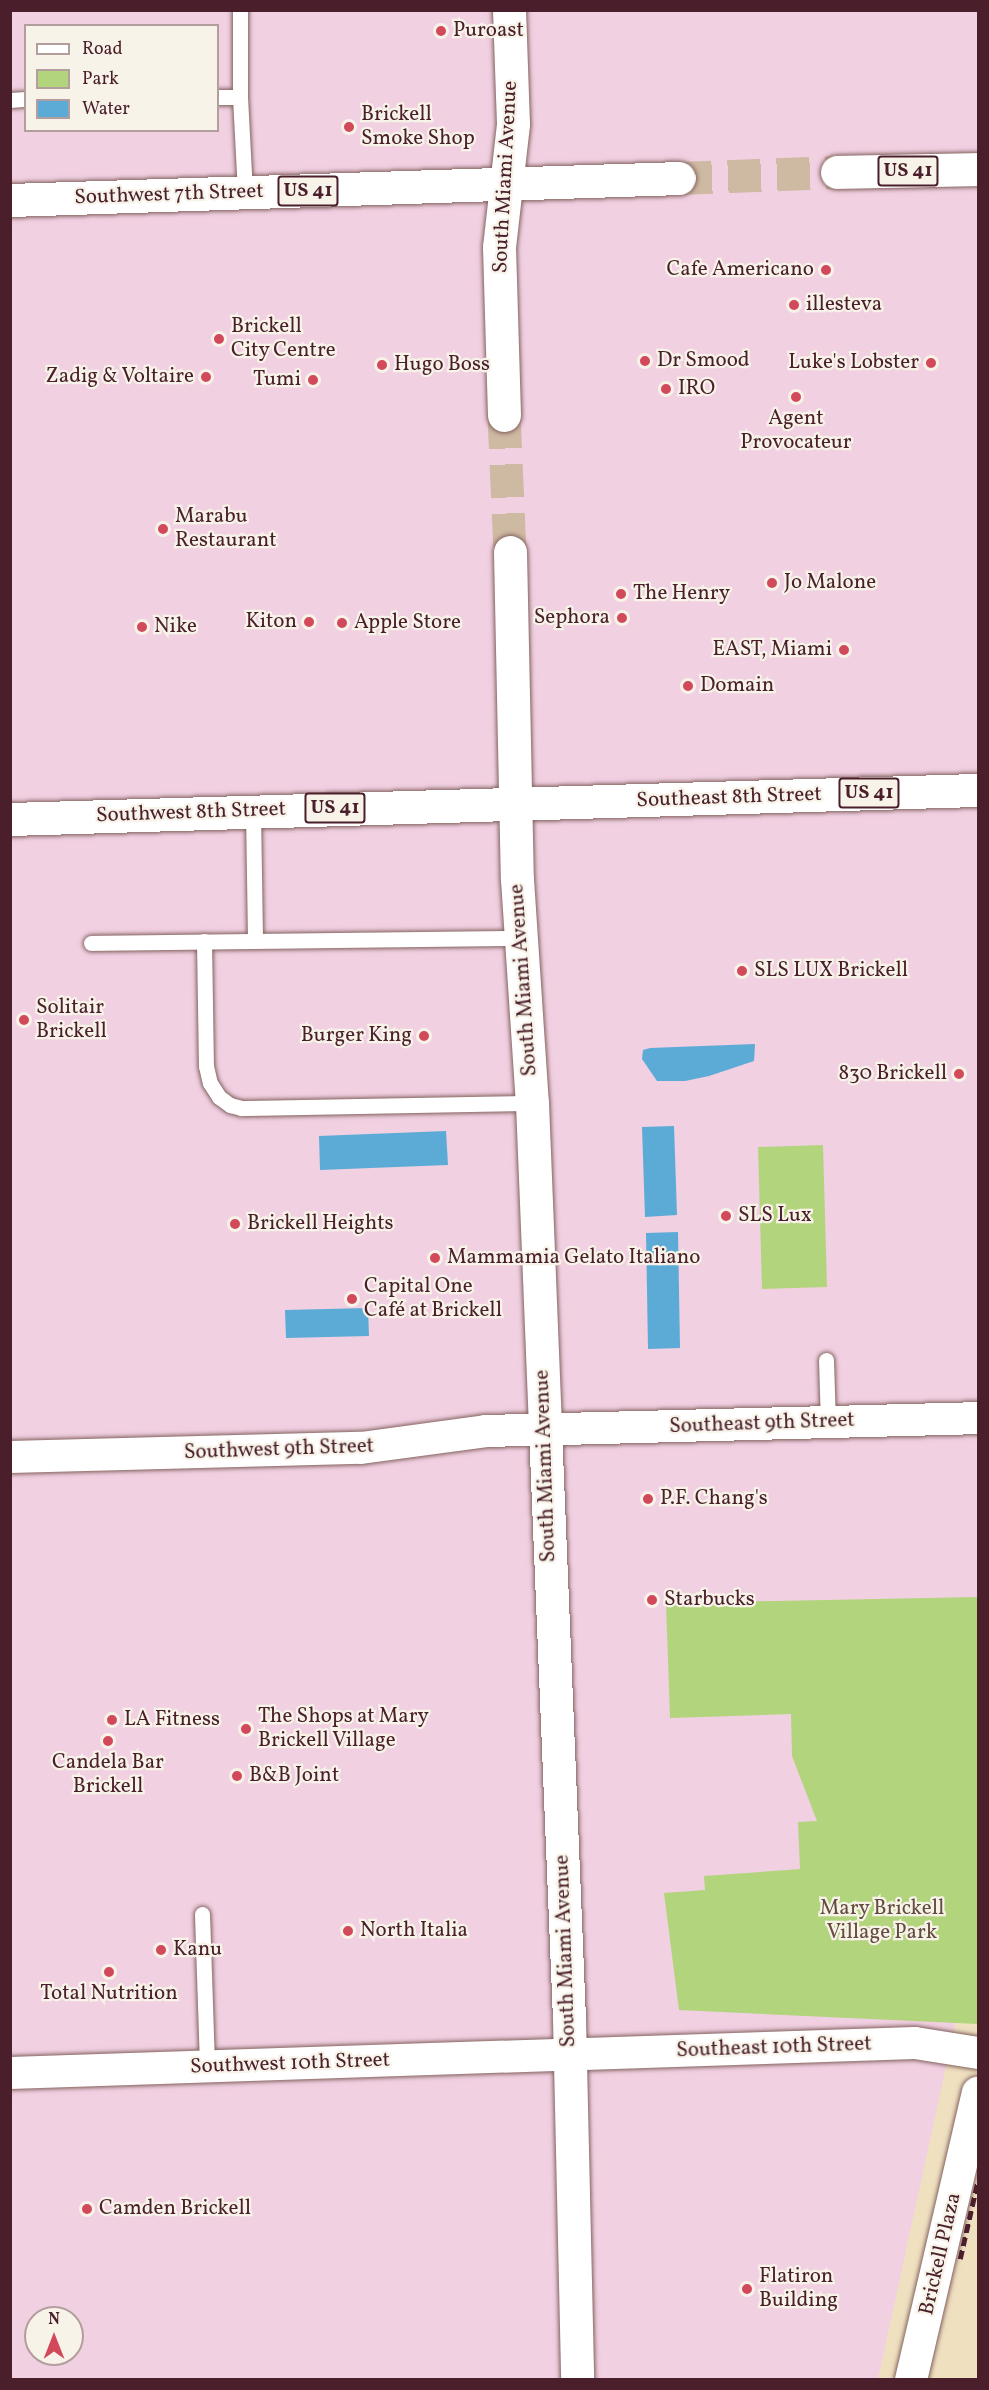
<!DOCTYPE html>
<meta charset="utf-8">
<style>
body{margin:0}
#map{position:relative;width:989px;height:2390px;overflow:hidden;background:#efe0c0;font-family:Vollkorn,serif}
div>[style]{position:absolute}
.built>*{inset:0;background:#f1d0e2}
.green>*{inset:0;background:#b2d47c}
.water>*{inset:0;background:#5cabd6}
.secondary-tunnel>*{height:33px;margin-top:-16.5px;transform-origin:0;background:repeating-linear-gradient(90deg,#ceb9a2 0 33px,transparent 0 49px)}
.primary-tunnel>*{height:33px;margin-top:-16.5px;transform-origin:0;background:repeating-linear-gradient(90deg,#ceb9a2 0 33px,transparent 0 49px)}
.roads{filter:drop-shadow(0 0 2px #84635f) drop-shadow(0 0 2px #84635f)}
.service>*{height:15px;margin:-7.5px;padding:0 7.5px;transform-origin:7.5px;border-radius:7.5px;background:#fff}
.minor>*{height:32px;margin:-16px;padding:0 16px;transform-origin:16px;border-radius:16px;background:#fff}
.secondary>*{height:33px;margin:-16.5px;padding:0 16.5px;transform-origin:16.5px;border-radius:16.5px;background:#fff}
.primary>*{height:33px;margin:-16.5px;padding:0 16.5px;transform-origin:16.5px;border-radius:16.5px;background:#fff}
.rail>*{height:4.5px;margin-top:-2.25px;transform-origin:0;background:repeating-linear-gradient(90deg,#4a1f2b 0 9px,transparent 0 13.5px)}
.dots>*{width:16px;height:16px;translate:-50% -50%;box-sizing:border-box;border:3px solid #f7f3e8;border-radius:50%}
span{translate:-50% -50%;white-space:nowrap;text-align:center;line-height:1.15;-webkit-text-stroke:4.5px #f7f3e8;paint-order:stroke}
.shield-label span{padding:2px 4px;background:#f7f3e8;border:2px solid;border-radius:4px;-webkit-text-stroke-width:0}
.shield-label{font-size:20px;color:#4a1f2b;font-weight:700}
.poi-label{font-size:21px;color:#4a1f2b}
.left{translate:0 -50%;text-align:left}
.right{translate:-100% -50%;text-align:right}
.street-label{font-size:21px;color:#4a1f2b}
.park-label{font-size:21px;color:#644c3f}
.frame{position:absolute;inset:0;border:12px solid #4a1f2b;pointer-events:none}
.legend{position:absolute;left:24px;top:24px;width:195px;height:108px;box-sizing:border-box;background:#f7f3e8;border:2px solid #b29e9c;margin:0;padding:8px 10px;list-style:none;font-size:18px;color:#4a1f2b}
.legend li{display:flex;align-items:center;gap:12px;height:30px}
.legend b{width:30px;border:2px solid #b29e9c}
.north{position:absolute;left:24px;top:2306px;width:60px;height:60px;box-sizing:border-box;background:#f7f3e8;border:2px solid #b29e9c;border-radius:50%;rotate:0deg;font-size:16px;font-weight:700;line-height:24px;text-align:center;color:#4a1f2b}
.north::after{content:'';display:block;margin:auto;width:21px;height:27px;background:#d1495b;clip-path:polygon(50% 0,100% 100%,50% 72%,0 100%)}
</style>
<div id="map">
<div class="built">
<div style="clip-path:polygon(evenodd,11px 11px,978px 11px,978px 1920px,878px 2379px,11px 2380px,11px 11px,26px 26px,218px 26px,218px 130px,26px 130px,26px 26px,11px 11px,36px 2318px,72px 2318px,72px 2354px,36px 2354px,36px 2318px)"></div>
</div>
<div class="green">
<div style="clip-path:polygon(823px 1145px,827px 1287px,762px 1289px,758px 1147px)"></div>
<div style="clip-path:polygon(978px 1597px,978px 2024px,679px 2010px,664px 1893px,705px 1890px,704px 1876px,800px 1869px,798px 1822px,817px 1821px,792px 1756px,791px 1714px,670px 1718px,666px 1603px)"></div>
</div>
<div class="water">
<div style="clip-path:polygon(755px 1044px,754px 1061px,709px 1076px,685px 1081px,657px 1081px,642px 1059px,643px 1050px,650px 1048px)"></div>
<div style="clip-path:polygon(674px 1126px,677px 1215px,645px 1217px,642px 1127px)"></div>
<div style="clip-path:polygon(446px 1131px,448px 1165px,320px 1170px,319px 1136px)"></div>
<div style="clip-path:polygon(678px 1232px,680px 1348px,648px 1349px,646px 1233px)"></div>
<div style="clip-path:polygon(368px 1308px,369px 1336px,286px 1338px,285px 1310px)"></div>
</div>
<div class="secondary-tunnel">
<div style="left:504px;top:415px;width:137px;rotate:87.5deg"></div>
</div>
<div class="primary-tunnel">
<div style="left:679px;top:178px;width:158px;rotate:-2.2deg"></div>
</div>
<div class="roads">
<div class="service">
<div style="left:240px;top:10px;width:87px;rotate:90deg"></div>
<div style="left:218px;top:97px;width:22px"></div>
<div style="left:240px;top:97px;width:95px;rotate:87deg"></div>
<div style="left:10px;top:100px;width:16px;rotate:-4deg"></div>
<div style="left:253px;top:811px;width:129px;rotate:89.1deg"></div>
<div style="left:204px;top:941px;width:125px;rotate:89.1deg"></div>
<div style="left:206px;top:1066px;width:17px;rotate:77deg"></div>
<div style="left:210px;top:1083px;width:17px;rotate:57deg"></div>
<div style="left:219px;top:1097px;width:14px;rotate:36deg"></div>
<div style="left:230px;top:1105px;width:11px;rotate:15deg"></div>
<div style="left:241px;top:1108px;width:291px;rotate:-1deg"></div>
<div style="left:91px;top:943px;width:429px;rotate:-0.7deg"></div>
<div style="left:826px;top:1360px;width:62px;rotate:88.2deg"></div>
<div style="left:202px;top:1914px;width:153px;rotate:88.1deg"></div>
</div>
<div class="minor">
<div style="left:10px;top:1457px;width:351px;rotate:-1.5deg"></div>
<div style="left:361px;top:1448px;width:126px;rotate:-7.7deg"></div>
<div style="left:486px;top:1431px;width:492px;rotate:-1.5deg"></div>
<div style="left:10px;top:2073px;width:905px;rotate:-1.9deg"></div>
<div style="left:915px;top:2043px;width:64px;rotate:9deg"></div>
<div style="left:911px;top:2380px;width:295px;rotate:-76.9deg"></div>
</div>
<div class="secondary">
<div style="left:504px;top:415px;width:168px;rotate:-91.7deg"></div>
<div style="left:499px;top:247px;width:124px;rotate:-83.5deg"></div>
<div style="left:513px;top:124px;width:114px;rotate:-92deg"></div>
<div style="left:510px;top:552px;width:327px;rotate:88.8deg"></div>
<div style="left:517px;top:879px;width:225px;rotate:86.2deg"></div>
<div style="left:532px;top:1103px;width:326px;rotate:87.7deg"></div>
<div style="left:545px;top:1429px;width:589px;rotate:87.67deg"></div>
<div style="left:569px;top:2018px;width:362px;rotate:88.7deg"></div>
</div>
<div class="primary">
<div style="left:837px;top:172px;width:141px;rotate:-1.2deg"></div>
<div style="left:10px;top:200px;width:669px;rotate:-1.88deg"></div>
<div style="left:10px;top:819px;width:968px;rotate:-1.72deg"></div>
</div>
</div>
<div class="rail">
<div style="left:960px;top:2259px;width:81px;rotate:-77.2deg"></div>
</div>
<div class="dots">
<div style="left:441px;top:31px;background:#d1495b"></div>
<div style="left:349px;top:127px;background:#d1495b"></div>
<div style="left:826px;top:270px;background:#d1495b"></div>
<div style="left:794px;top:305px;background:#d1495b"></div>
<div style="left:219px;top:339px;background:#d1495b"></div>
<div style="left:645px;top:361px;background:#d1495b"></div>
<div style="left:931px;top:363px;background:#d1495b"></div>
<div style="left:382px;top:365px;background:#d1495b"></div>
<div style="left:206px;top:377px;background:#d1495b"></div>
<div style="left:313px;top:380px;background:#d1495b"></div>
<div style="left:666px;top:389px;background:#d1495b"></div>
<div style="left:796px;top:397px;background:#d1495b"></div>
<div style="left:163px;top:529px;background:#d1495b"></div>
<div style="left:772px;top:583px;background:#d1495b"></div>
<div style="left:621px;top:594px;background:#d1495b"></div>
<div style="left:622px;top:618px;background:#d1495b"></div>
<div style="left:309px;top:622px;background:#d1495b"></div>
<div style="left:342px;top:623px;background:#d1495b"></div>
<div style="left:142px;top:627px;background:#d1495b"></div>
<div style="left:844px;top:650px;background:#d1495b"></div>
<div style="left:688px;top:686px;background:#d1495b"></div>
<div style="left:742px;top:971px;background:#d1495b"></div>
<div style="left:24px;top:1020px;background:#d1495b"></div>
<div style="left:424px;top:1036px;background:#d1495b"></div>
<div style="left:959px;top:1074px;background:#d1495b"></div>
<div style="left:726px;top:1216px;background:#d1495b"></div>
<div style="left:235px;top:1224px;background:#d1495b"></div>
<div style="left:435px;top:1258px;background:#d1495b"></div>
<div style="left:352px;top:1299px;background:#d1495b"></div>
<div style="left:648px;top:1499px;background:#d1495b"></div>
<div style="left:652px;top:1600px;background:#d1495b"></div>
<div style="left:112px;top:1720px;background:#d1495b"></div>
<div style="left:246px;top:1729px;background:#d1495b"></div>
<div style="left:108px;top:1741px;background:#d1495b"></div>
<div style="left:237px;top:1776px;background:#d1495b"></div>
<div style="left:348px;top:1931px;background:#d1495b"></div>
<div style="left:161px;top:1950px;background:#d1495b"></div>
<div style="left:109px;top:1972px;background:#d1495b"></div>
<div style="left:87px;top:2209px;background:#d1495b"></div>
<div style="left:747px;top:2289px;background:#d1495b"></div>
</div>
<div class="shield-label">
<span style="left:908px;top:171px">US 41</span>
<span style="left:308px;top:191px">US 41</span>
<span style="left:869px;top:793px">US 41</span>
<span style="left:335px;top:808px">US 41</span>
</div>
<div class="poi-label">
<span class="left" style="left:453px;top:31px">Puroast</span>
<span class="left" style="left:361px;top:127px">Brickell<br>Smoke Shop</span>
<span class="right" style="left:814px;top:270px">Cafe Americano</span>
<span class="left" style="left:806px;top:305px">illesteva</span>
<span class="left" style="left:231px;top:339px">Brickell<br>City Centre</span>
<span class="left" style="left:657px;top:361px">Dr Smood</span>
<span class="right" style="left:919px;top:363px">Luke's Lobster</span>
<span class="left" style="left:394px;top:365px">Hugo Boss</span>
<span class="right" style="left:194px;top:377px">Zadig &amp; Voltaire</span>
<span class="right" style="left:301px;top:380px">Tumi</span>
<span class="left" style="left:678px;top:389px">IRO</span>
<span style="left:796px;top:431px">Agent<br>Provocateur</span>
<span class="left" style="left:175px;top:529px">Marabu<br>Restaurant</span>
<span class="left" style="left:784px;top:583px">Jo Malone</span>
<span class="left" style="left:633px;top:594px">The Henry</span>
<span class="right" style="left:610px;top:618px">Sephora</span>
<span class="right" style="left:297px;top:622px">Kiton</span>
<span class="left" style="left:354px;top:623px">Apple Store</span>
<span class="left" style="left:154px;top:627px">Nike</span>
<span class="right" style="left:832px;top:650px">EAST, Miami</span>
<span class="left" style="left:700px;top:686px">Domain</span>
<span class="left" style="left:754px;top:971px">SLS LUX Brickell</span>
<span class="left" style="left:36px;top:1020px">Solitair<br>Brickell</span>
<span class="right" style="left:412px;top:1036px">Burger King</span>
<span class="right" style="left:947px;top:1074px">830 Brickell</span>
<span class="left" style="left:738px;top:1216px">SLS Lux</span>
<span class="left" style="left:247px;top:1224px">Brickell Heights</span>
<span class="left" style="left:447px;top:1258px">Mammamia Gelato Italiano</span>
<span class="left" style="left:364px;top:1299px">Capital One<br>Café at Brickell</span>
<span class="left" style="left:660px;top:1499px">P.F. Chang's</span>
<span class="left" style="left:664px;top:1600px">Starbucks</span>
<span class="left" style="left:258px;top:1729px">The Shops at Mary<br>Brickell Village</span>
<span class="left" style="left:124px;top:1720px">LA Fitness</span>
<span style="left:108px;top:1775px">Candela Bar<br>Brickell</span>
<span class="left" style="left:249px;top:1776px">B&amp;B Joint</span>
<span class="left" style="left:360px;top:1931px">North Italia</span>
<span class="left" style="left:173px;top:1950px">Kanu</span>
<span style="left:109px;top:1994px">Total Nutrition</span>
<span class="left" style="left:99px;top:2209px">Camden Brickell</span>
<span class="left" style="left:759px;top:2289px">Flatiron<br>Building</span>
</div>
<div class="street-label">
<span style="left:506px;top:177px;rotate:-87deg">South Miami Avenue</span>
<span style="left:169px;top:195px;rotate:-2deg">Southwest 7th Street</span>
<span style="left:729px;top:798px;rotate:-2deg">Southeast 8th Street</span>
<span style="left:191px;top:813px;rotate:-2deg">Southwest 8th Street</span>
<span style="left:524px;top:980px;rotate:-94deg">South Miami Avenue</span>
<span style="left:762px;top:1424px;rotate:-2deg">Southeast 9th Street</span>
<span style="left:279px;top:1450px;rotate:-2deg">Southwest 9th Street</span>
<span style="left:546px;top:1466px;rotate:-92deg">South Miami Avenue</span>
<span style="left:566px;top:1951px;rotate:-92deg">South Miami Avenue</span>
<span style="left:774px;top:2048px;rotate:-2deg">Southeast 10th Street</span>
<span style="left:290px;top:2064px;rotate:-2deg">Southwest 10th Street</span>
<span style="left:941px;top:2254px;rotate:-77deg">Brickell Plaza</span>
</div>
<div class="park-label">
<span style="left:882px;top:1921px">Mary Brickell<br>Village Park</span>
</div>
<div class="frame"></div>
<ul class="legend">
<li><b style="height:8px;background:#fff"></b>Road</li>
<li><b style="height:16px;background:#b2d47c"></b>Park</li>
<li><b style="height:16px;background:#5cabd6"></b>Water</li>
</ul>
<div class="north">N</div>
</div>
